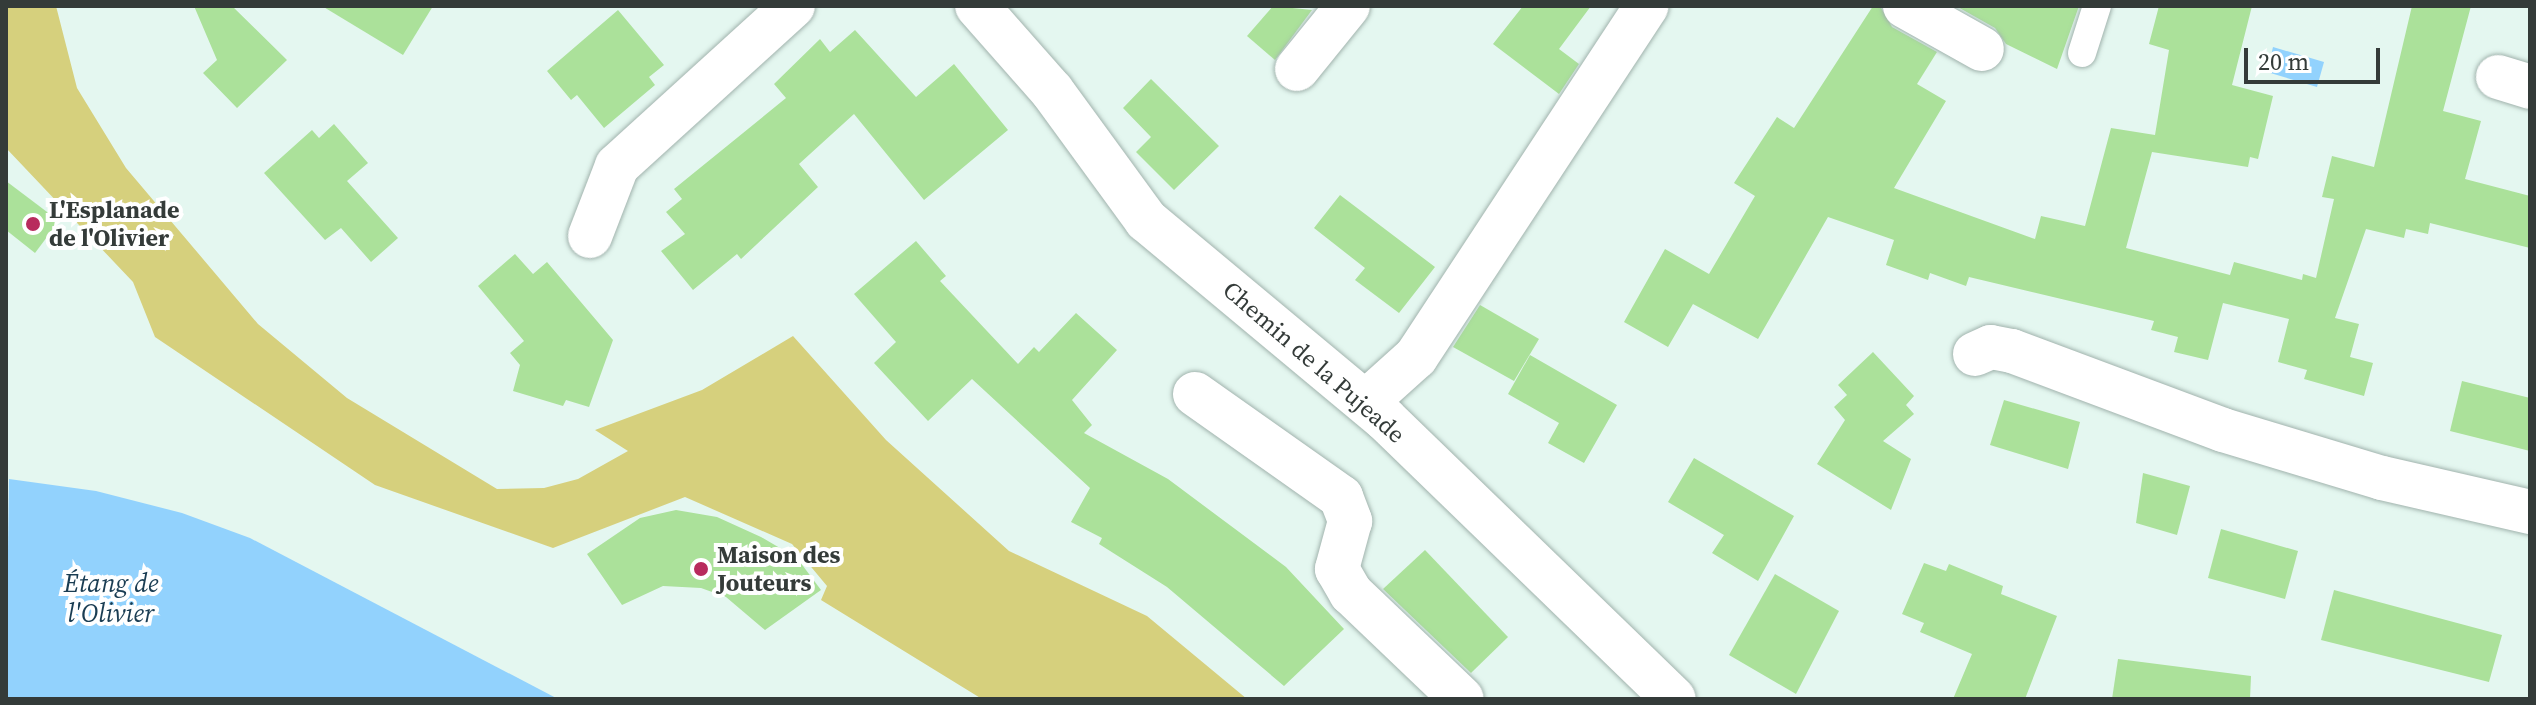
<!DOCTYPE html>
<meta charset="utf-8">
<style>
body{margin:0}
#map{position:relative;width:2536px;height:705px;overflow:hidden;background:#e4f7f0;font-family:"Source Serif 4",serif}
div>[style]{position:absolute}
.green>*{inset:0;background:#d6d07d}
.water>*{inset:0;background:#92d2fd}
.building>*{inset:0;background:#abe19a}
.roads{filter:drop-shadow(0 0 2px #a1b3ad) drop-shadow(0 0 2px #a1b3ad)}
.lane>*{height:28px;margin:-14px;padding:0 14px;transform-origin:14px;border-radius:14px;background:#fff}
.street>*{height:44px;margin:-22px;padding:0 22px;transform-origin:22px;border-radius:22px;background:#fff}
.dots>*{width:22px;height:22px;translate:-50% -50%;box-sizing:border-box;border:4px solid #fff;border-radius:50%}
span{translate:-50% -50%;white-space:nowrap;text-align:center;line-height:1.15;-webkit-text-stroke:8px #fff;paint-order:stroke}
.poi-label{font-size:24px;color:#343b39;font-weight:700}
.left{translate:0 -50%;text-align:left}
.street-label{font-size:24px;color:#343b39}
.water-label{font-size:26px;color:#1a3d53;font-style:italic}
.frame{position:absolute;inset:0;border:8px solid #343b39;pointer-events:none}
.scale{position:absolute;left:2244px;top:48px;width:136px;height:36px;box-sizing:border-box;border:4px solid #343b39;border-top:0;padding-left:10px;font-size:24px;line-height:28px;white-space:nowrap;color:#343b39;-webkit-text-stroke:6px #fff;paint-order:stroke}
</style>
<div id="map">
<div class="green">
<div style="clip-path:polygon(6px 6px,56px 6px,77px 88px,126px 168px,258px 324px,347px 398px,497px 489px,544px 488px,578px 479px,628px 451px,595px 430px,702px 390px,793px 336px,886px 440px,1009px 551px,1147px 616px,1247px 699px,982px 699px,821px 600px,827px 586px,792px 544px,685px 497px,553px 548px,375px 485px,155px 337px,133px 282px,6px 148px)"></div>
</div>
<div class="water">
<div style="clip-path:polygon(2273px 47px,2324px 62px,2317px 87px,2267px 72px)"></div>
<div style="clip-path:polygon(9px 479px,96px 491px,182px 513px,250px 538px,558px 699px,6px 699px)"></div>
</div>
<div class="building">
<div style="clip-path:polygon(194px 6px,232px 6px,287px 60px,237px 108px,203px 73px,217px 60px)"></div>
<div style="clip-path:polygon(322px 6px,433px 6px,403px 55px)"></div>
<div style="clip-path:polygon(1273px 6px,1312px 10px,1275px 60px,1247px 36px)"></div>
<div style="clip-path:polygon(1523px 6px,1591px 6px,1559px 49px,1579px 64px,1559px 94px,1493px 44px)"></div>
<div style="clip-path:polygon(1873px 6px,1880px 6px,1892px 27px,1937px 52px,1917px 84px,1946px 101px,1894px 188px,2035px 239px,2041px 216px,2085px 226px,2111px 128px,2155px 135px,2169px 50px,2149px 44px,2159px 6px,2252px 6px,2232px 85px,2273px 96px,2258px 159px,2250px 157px,2248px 167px,2152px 152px,2126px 248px,2230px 275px,2234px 262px,2302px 280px,2303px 274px,2316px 278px,2334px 199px,2322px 197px,2332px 156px,2374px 167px,2412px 6px,2471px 6px,2443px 111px,2481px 121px,2465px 179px,2530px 196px,2530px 248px,2430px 223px,2428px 234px,2406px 229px,2404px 238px,2366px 229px,2335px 318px,2359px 324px,2350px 357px,2373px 363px,2364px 396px,2304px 379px,2307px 370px,2278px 362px,2289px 319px,2223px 303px,2208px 360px,2174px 352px,2178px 337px,2151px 330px,2154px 321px,1969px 277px,1966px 286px,1930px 273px,1928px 280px,1886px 265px,1894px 240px,1828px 217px,1758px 339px,1693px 304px,1668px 347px,1624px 322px,1665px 249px,1709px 274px,1755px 196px,1734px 183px,1777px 117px,1794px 128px)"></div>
<div style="clip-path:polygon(1956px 6px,2079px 6px,2057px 69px,2006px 44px,1995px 28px)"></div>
<div style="clip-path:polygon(618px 10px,664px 65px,649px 77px,655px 85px,604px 128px,577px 95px,571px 100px,547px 71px)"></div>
<div style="clip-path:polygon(855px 30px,916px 97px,954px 64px,1008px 130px,924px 200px,854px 114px,799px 164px,818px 187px,741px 259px,737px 254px,693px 290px,661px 251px,685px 234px,666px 212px,682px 199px,674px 189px,786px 98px,774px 84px,820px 39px,830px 52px)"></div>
<div style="clip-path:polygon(1151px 79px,1219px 146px,1174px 190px,1136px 152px,1151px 137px,1123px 108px)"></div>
<div style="clip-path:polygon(334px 124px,368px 163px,347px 181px,398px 238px,371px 262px,341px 228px,325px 240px,264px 173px,312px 130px,319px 138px)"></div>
<div style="clip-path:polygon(6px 181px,59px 221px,35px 253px,6px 230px)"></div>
<div style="clip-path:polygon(1340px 195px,1435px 267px,1399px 313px,1355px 280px,1365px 268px,1314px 228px)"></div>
<div style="clip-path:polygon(916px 241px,946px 276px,940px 281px,1018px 364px,1034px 347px,1039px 352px,1076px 313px,1117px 350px,1072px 400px,1092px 425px,1084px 433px,1168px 479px,1286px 567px,1344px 629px,1284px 686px,1167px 587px,1099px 544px,1102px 538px,1071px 522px,1090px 488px,972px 379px,928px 421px,874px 363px,896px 342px,854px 294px)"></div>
<div style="clip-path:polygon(515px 254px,533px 274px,547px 262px,613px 340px,589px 407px,566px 400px,563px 406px,513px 391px,520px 365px,510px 353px,524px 341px,478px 286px)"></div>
<div style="clip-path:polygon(1480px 305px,1539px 339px,1514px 381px,1453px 347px)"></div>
<div style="clip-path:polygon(1873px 352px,1914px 396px,1906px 405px,1914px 414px,1883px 441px,1911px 459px,1891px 510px,1817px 464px,1845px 420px,1834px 407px,1847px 395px,1838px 385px)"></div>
<div style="clip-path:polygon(1530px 355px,1617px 405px,1584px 463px,1548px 443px,1559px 423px,1508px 394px)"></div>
<div style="clip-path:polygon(2462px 381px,2530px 398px,2530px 451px,2450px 431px)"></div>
<div style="clip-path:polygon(2004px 400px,2080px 422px,2068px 469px,1990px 445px)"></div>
<div style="clip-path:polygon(1694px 458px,1794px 516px,1758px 581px,1712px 553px,1724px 535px,1668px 502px)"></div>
<div style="clip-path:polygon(2143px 473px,2190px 486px,2177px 535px,2136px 523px)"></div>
<div style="clip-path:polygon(676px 510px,717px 517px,761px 537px,797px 558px,821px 590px,765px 630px,726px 597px,701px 588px,663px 586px,622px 605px,587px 554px,640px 518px)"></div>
<div style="clip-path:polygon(2221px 529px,2298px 551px,2285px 599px,2208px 578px)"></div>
<div style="clip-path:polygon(1425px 550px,1508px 637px,1471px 673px,1383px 589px)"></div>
<div style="clip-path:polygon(1924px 563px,1946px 571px,1949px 564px,2003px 586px,2001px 594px,2057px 616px,2025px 699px,1953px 699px,1972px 654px,1920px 632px,1924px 623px,1902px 614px)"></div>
<div style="clip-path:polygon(1775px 574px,1839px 611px,1796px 694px,1729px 655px)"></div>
<div style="clip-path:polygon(2334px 590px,2502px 635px,2489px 682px,2321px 640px)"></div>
<div style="clip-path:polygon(2118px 659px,2251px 676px,2250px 699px,2112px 699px)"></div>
</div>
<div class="roads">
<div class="lane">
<div style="left:2082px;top:53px;width:49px;rotate:-72.3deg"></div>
</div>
<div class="street">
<div style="left:977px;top:6px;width:113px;rotate:48.6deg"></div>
<div style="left:1052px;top:91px;width:160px;rotate:53.9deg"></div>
<div style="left:1146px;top:220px;width:311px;rotate:39.8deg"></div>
<div style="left:1385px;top:419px;width:402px;rotate:44.1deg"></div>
<div style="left:1905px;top:6px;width:88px;rotate:29.2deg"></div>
<div style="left:1297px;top:69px;width:81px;rotate:-51deg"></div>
<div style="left:2498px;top:77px;width:34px;rotate:17deg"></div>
<div style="left:590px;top:236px;width:75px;rotate:-68.9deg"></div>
<div style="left:617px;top:166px;width:238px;rotate:-42.3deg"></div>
<div style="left:1975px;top:354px;width:17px;rotate:-24deg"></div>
<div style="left:1991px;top:347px;width:21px;rotate:11deg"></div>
<div style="left:2012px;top:351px;width:225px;rotate:20.5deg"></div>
<div style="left:2223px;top:430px;width:166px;rotate:16.8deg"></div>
<div style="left:2382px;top:478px;width:152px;rotate:12.9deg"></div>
<div style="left:1195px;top:394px;width:179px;rotate:35.2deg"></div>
<div style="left:1341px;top:497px;width:26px;rotate:69deg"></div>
<div style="left:1350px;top:521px;width:50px;rotate:105.2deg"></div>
<div style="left:1337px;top:569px;width:28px;rotate:60deg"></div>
<div style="left:1351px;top:593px;width:153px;rotate:43.7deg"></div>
<div style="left:1366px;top:402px;width:67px;rotate:-42deg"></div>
<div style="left:1416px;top:357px;width:420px;rotate:-56.7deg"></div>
</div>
</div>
<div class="dots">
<div style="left:33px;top:224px;background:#b82b5d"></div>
<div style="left:701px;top:569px;background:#b82b5d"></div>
</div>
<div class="poi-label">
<span class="left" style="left:49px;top:224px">L'Esplanade<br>de l'Olivier</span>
<span class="left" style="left:717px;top:569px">Maison des<br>Jouteurs</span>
</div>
<div class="street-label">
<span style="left:1314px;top:362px;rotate:41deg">Chemin de la Pujeade</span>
</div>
<div class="water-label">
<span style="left:111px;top:599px">Étang de<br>l'Olivier</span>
</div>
<div class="frame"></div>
<div class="scale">20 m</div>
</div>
